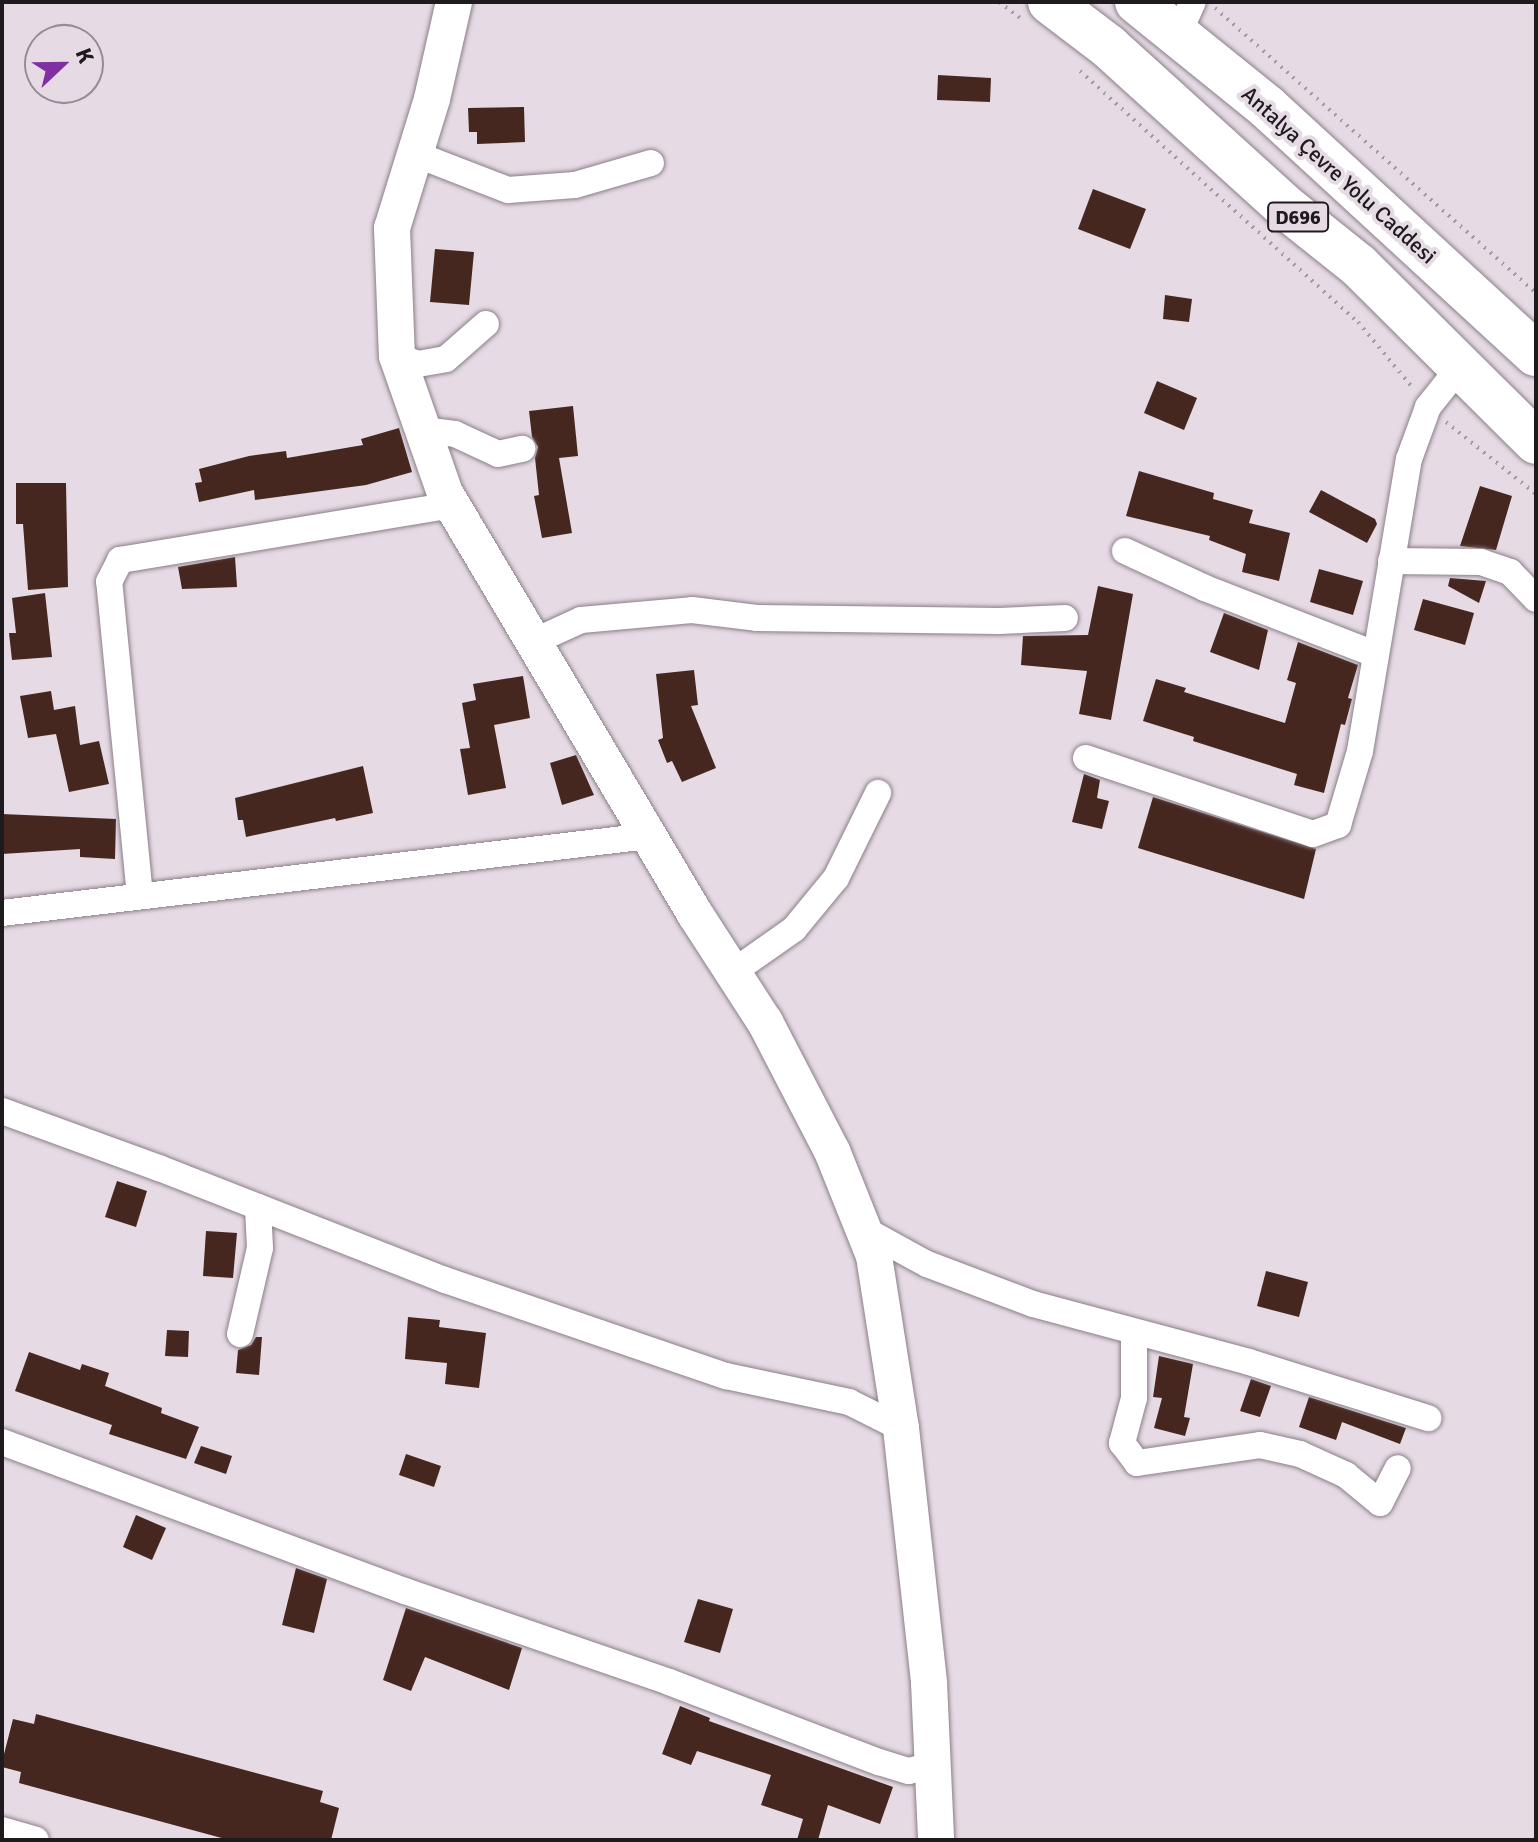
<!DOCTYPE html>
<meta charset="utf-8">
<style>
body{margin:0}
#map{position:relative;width:1538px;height:1842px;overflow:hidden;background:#e6dbe5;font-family:Signika,sans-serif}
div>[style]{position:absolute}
.building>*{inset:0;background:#46271f}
.path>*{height:4px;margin-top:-2px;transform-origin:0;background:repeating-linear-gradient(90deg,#a49ca3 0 2px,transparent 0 8px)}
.roads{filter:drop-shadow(0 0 2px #8a7f88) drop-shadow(0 0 2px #8a7f88)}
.street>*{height:26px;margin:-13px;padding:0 13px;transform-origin:13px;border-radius:13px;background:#fff}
.secondary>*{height:36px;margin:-18px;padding:0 18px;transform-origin:18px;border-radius:18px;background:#fff}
.highway>*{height:44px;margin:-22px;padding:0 22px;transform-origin:22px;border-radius:22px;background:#fff}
span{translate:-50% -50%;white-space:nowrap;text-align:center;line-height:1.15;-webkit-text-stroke:8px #e6dbe5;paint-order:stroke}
.shield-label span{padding:2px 6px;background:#e6dbe5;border:2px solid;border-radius:6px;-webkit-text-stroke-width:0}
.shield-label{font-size:20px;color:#1e1a1d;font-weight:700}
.street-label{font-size:22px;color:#1e1a1d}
.frame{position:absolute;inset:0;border:4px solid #1e1a1d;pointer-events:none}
.north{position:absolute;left:24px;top:24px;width:80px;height:80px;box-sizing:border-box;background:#e6dbe5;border:2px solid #968e95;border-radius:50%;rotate:68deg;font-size:22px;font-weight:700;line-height:32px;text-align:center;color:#1e1a1d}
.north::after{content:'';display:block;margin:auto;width:28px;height:36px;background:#8030a1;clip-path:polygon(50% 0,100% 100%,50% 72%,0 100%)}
</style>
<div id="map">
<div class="building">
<div style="clip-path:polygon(938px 75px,991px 78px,990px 102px,937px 100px)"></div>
<div style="clip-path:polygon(524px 107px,525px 142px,477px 144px,477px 132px,469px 132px,468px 108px)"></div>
<div style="clip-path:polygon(1093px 189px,1146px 209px,1130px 249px,1078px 229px)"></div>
<div style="clip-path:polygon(435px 249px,474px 252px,469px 305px,430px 302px)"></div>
<div style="clip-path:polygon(1165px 295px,1192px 299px,1189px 322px,1163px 319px)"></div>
<div style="clip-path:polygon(1157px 381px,1197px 398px,1184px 430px,1144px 413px)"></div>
<div style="clip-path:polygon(573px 406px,578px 456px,559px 458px,572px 533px,542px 538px,534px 496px,539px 495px,535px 458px,538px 447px,532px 437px,529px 411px)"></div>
<div style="clip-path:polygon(399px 428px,412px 472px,366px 485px,255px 500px,254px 490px,199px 502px,195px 483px,202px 482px,199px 469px,249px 456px,286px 451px,287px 458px,363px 445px,361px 439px)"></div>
<div style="clip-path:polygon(1139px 471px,1214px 493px,1213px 499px,1253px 510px,1249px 523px,1290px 533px,1279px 581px,1242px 572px,1246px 554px,1209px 540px,1210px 536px,1126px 516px)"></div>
<div style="clip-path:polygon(16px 483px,66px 483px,68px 587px,28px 590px,23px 524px,16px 524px)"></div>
<div style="clip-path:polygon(1480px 486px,1512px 496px,1496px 550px,1460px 546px)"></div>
<div style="clip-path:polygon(1321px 490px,1375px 519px,1377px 524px,1367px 543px,1309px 512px)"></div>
<div style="clip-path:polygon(235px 557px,237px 587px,182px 589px,178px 567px)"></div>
<div style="clip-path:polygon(1319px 569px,1363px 581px,1353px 615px,1310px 602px)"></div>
<div style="clip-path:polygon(1450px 578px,1486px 581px,1479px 603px,1448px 586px)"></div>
<div style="clip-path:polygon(1098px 586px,1133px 594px,1111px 720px,1079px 714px,1087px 671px,1021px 665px,1023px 636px,1088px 635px)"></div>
<div style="clip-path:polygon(45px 593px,52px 657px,12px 660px,9px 633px,16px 633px,12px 598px)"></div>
<div style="clip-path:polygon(1423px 599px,1474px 613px,1465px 645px,1414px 630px)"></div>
<div style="clip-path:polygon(1224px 613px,1268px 630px,1259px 670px,1210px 652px)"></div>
<div style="clip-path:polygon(1298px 642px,1358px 665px,1348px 698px,1352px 699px,1345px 725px,1341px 724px,1324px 793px,1294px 785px,1297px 774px,1193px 741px,1194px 737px,1143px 721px,1156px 679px,1186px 688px,1184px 692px,1285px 723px,1296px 683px,1287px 680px)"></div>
<div style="clip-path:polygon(694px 670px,698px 705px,691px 706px,716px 768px,682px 782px,672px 761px,667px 763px,658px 740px,663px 738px,656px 674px)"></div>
<div style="clip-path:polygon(523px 676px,530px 718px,494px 725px,506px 788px,468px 795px,460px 749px,470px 748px,462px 703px,476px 700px,473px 684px)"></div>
<div style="clip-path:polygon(51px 691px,54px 710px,75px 706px,80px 745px,99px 741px,109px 784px,69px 792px,56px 734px,28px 738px,20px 696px)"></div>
<div style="clip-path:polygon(576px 755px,594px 795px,562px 805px,550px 763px)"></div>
<div style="clip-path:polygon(363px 766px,373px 813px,336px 821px,335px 818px,246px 837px,243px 820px,238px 820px,235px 798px)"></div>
<div style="clip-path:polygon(1084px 774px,1100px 780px,1097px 798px,1109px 801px,1102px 829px,1072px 822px)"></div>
<div style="clip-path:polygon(1153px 797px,1316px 849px,1304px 899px,1138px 848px)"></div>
<div style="clip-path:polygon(2px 814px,116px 819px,115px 859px,80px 857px,80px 849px,2px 854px)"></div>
<div style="clip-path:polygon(117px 1181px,147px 1191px,136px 1227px,105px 1217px)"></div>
<div style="clip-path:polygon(206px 1231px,237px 1233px,233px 1278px,203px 1276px)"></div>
<div style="clip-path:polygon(1266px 1271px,1308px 1282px,1299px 1317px,1257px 1306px)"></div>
<div style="clip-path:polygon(408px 1317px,440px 1320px,439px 1327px,486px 1333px,479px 1388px,445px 1384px,447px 1363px,405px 1359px)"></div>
<div style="clip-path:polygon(167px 1330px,189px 1331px,188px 1357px,165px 1356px)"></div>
<div style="clip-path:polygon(256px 1337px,262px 1337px,259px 1375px,236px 1373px,238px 1350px,251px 1345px)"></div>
<div style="clip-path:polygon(29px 1352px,80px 1370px,82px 1364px,109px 1373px,105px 1386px,162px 1408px,161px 1413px,199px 1427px,186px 1459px,109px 1434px,112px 1425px,15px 1391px)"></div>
<div style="clip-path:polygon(1159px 1356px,1193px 1364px,1184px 1417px,1190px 1418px,1185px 1436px,1154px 1428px,1162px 1398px,1153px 1397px)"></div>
<div style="clip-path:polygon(1251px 1379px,1271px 1386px,1260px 1417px,1240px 1411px)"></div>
<div style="clip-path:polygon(1309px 1397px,1406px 1428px,1400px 1444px,1342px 1422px,1336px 1440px,1299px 1427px)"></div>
<div style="clip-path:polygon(201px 1446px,232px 1456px,226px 1474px,194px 1463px)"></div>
<div style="clip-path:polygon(406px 1454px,441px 1466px,434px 1487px,399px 1475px)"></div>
<div style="clip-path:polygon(136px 1515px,166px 1528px,152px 1560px,123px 1547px)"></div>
<div style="clip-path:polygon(296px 1568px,327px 1579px,314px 1633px,282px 1625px)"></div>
<div style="clip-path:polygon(698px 1599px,733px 1609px,720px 1653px,684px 1642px)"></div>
<div style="clip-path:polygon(406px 1608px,522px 1648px,509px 1690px,425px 1657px,411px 1691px,383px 1680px)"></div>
<div style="clip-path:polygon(680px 1706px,710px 1718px,709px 1721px,893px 1787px,880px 1824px,828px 1805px,818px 1840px,797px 1840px,803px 1819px,761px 1805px,771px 1775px,697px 1751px,691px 1765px,662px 1754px)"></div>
<div style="clip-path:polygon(36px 1714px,323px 1791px,320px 1802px,339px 1808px,331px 1840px,229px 1840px,19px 1783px,21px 1772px,2px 1767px,2px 1762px,13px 1719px,34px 1724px)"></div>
</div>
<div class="path">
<div style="left:999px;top:2px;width:26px;rotate:37deg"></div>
<div style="left:1215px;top:8px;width:429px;rotate:41.6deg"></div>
<div style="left:1080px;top:71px;width:375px;rotate:42.1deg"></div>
<div style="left:1358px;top:322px;width:85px;rotate:50.3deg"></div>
<div style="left:1446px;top:422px;width:115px;rotate:38.7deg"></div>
</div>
<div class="roads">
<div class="street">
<div style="left:1178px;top:35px;width:36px;rotate:-66deg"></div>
<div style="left:415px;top:154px;width:100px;rotate:21.2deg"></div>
<div style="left:508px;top:190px;width:67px;rotate:-4.3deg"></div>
<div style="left:575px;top:185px;width:79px;rotate:-16.1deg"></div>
<div style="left:397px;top:356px;width:22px;rotate:21deg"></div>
<div style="left:418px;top:364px;width:28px;rotate:-10deg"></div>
<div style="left:446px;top:359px;width:53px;rotate:-41.2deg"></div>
<div style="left:423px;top:430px;width:32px;rotate:7deg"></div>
<div style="left:455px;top:434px;width:47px;rotate:24.9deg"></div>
<div style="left:498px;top:454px;width:25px;rotate:-12deg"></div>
<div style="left:1125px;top:551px;width:88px;rotate:24.8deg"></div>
<div style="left:1205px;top:588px;width:181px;rotate:21.3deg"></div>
<div style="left:1391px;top:561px;width:90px;rotate:0.6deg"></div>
<div style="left:1481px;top:562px;width:31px;rotate:19deg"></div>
<div style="left:1510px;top:572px;width:37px;rotate:46deg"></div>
<div style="left:533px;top:642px;width:53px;rotate:-24.6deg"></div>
<div style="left:581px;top:620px;width:111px;rotate:-5.1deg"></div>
<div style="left:692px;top:610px;width:65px;rotate:7deg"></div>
<div style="left:757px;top:618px;width:242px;rotate:0.7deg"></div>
<div style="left:999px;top:621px;width:66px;rotate:-2.6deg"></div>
<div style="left:1086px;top:758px;width:239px;rotate:18.5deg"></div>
<div style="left:1313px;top:834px;width:27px;rotate:-20deg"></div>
<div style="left:1338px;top:825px;width:77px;rotate:-73.4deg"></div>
<div style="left:1360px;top:751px;width:296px;rotate:-80.5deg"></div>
<div style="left:1409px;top:459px;width:55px;rotate:-69.9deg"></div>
<div style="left:1428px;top:407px;width:50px;rotate:-51.5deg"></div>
<div style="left:140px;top:896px;width:316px;rotate:-95.6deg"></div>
<div style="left:109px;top:582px;width:25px;rotate:-63deg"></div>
<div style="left:120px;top:560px;width:337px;rotate:-9.4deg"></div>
<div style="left:2px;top:913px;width:652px;rotate:-6.79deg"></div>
<div style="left:733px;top:972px;width:75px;rotate:-35.2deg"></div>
<div style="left:794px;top:929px;width:66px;rotate:-50.5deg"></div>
<div style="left:836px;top:878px;width:95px;rotate:-63.7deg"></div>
<div style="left:2px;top:1111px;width:167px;rotate:20deg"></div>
<div style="left:159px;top:1168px;width:307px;rotate:21.4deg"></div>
<div style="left:445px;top:1280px;width:297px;rotate:18.9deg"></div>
<div style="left:726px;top:1376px;width:126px;rotate:11.9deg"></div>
<div style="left:849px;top:1402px;width:58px;rotate:26.6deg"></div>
<div style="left:863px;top:1229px;width:73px;rotate:28.7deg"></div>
<div style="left:927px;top:1264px;width:113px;rotate:20.7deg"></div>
<div style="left:1033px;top:1304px;width:224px;rotate:15deg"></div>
<div style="left:1249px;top:1362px;width:188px;rotate:17.4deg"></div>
<div style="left:1134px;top:1333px;width:65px;rotate:90deg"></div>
<div style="left:1134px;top:1398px;width:47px;rotate:104.9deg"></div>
<div style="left:1122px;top:1443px;width:25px;rotate:53deg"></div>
<div style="left:1137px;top:1463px;width:124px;rotate:-8.3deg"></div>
<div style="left:1260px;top:1445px;width:41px;rotate:12.7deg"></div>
<div style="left:1300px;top:1454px;width:51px;rotate:24.5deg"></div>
<div style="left:1346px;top:1475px;width:44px;rotate:39.5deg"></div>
<div style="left:1380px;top:1503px;width:39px;rotate:-63deg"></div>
<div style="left:240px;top:1334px;width:88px;rotate:-76.9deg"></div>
<div style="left:260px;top:1248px;width:41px;rotate:-92.8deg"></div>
<div style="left:2px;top:1442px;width:430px;rotate:20.3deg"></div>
<div style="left:405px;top:1591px;width:279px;rotate:19deg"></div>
<div style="left:669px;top:1682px;width:225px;rotate:20.9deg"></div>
<div style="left:879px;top:1762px;width:31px;rotate:17deg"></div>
<div style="left:909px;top:1771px;width:24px;rotate:-15deg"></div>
<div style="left:2px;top:1830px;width:35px;rotate:16deg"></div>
</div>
<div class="secondary">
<div style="left:454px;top:2px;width:99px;rotate:102.8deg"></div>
<div style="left:432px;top:99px;width:135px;rotate:107.2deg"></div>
<div style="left:392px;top:228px;width:128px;rotate:87.8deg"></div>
<div style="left:397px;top:356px;width:145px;rotate:70.7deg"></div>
<div style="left:445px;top:493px;width:490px;rotate:59.3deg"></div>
<div style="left:695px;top:914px;width:129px;rotate:57.1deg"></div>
<div style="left:765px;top:1022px;width:145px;rotate:62.6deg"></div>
<div style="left:832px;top:1151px;width:113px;rotate:68.2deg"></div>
<div style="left:874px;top:1256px;width:174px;rotate:81.1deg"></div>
<div style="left:901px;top:1428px;width:257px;rotate:83.7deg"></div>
<div style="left:929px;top:1683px;width:157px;rotate:87.4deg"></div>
</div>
<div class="highway">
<div style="left:1050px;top:2px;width:74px;rotate:37.3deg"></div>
<div style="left:1109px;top:47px;width:243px;rotate:42.2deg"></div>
<div style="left:1289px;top:210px;width:88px;rotate:38.6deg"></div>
<div style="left:1358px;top:265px;width:251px;rotate:44.8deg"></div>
<div style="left:1137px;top:2px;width:167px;rotate:38.9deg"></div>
<div style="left:1267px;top:107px;width:365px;rotate:42.6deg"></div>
</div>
</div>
<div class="shield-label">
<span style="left:1298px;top:217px">D696</span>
</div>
<div class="street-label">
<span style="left:1339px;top:175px;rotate:42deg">Antalya Çevre Yolu Caddesi</span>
</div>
<div class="frame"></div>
<div class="north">K</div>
</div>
